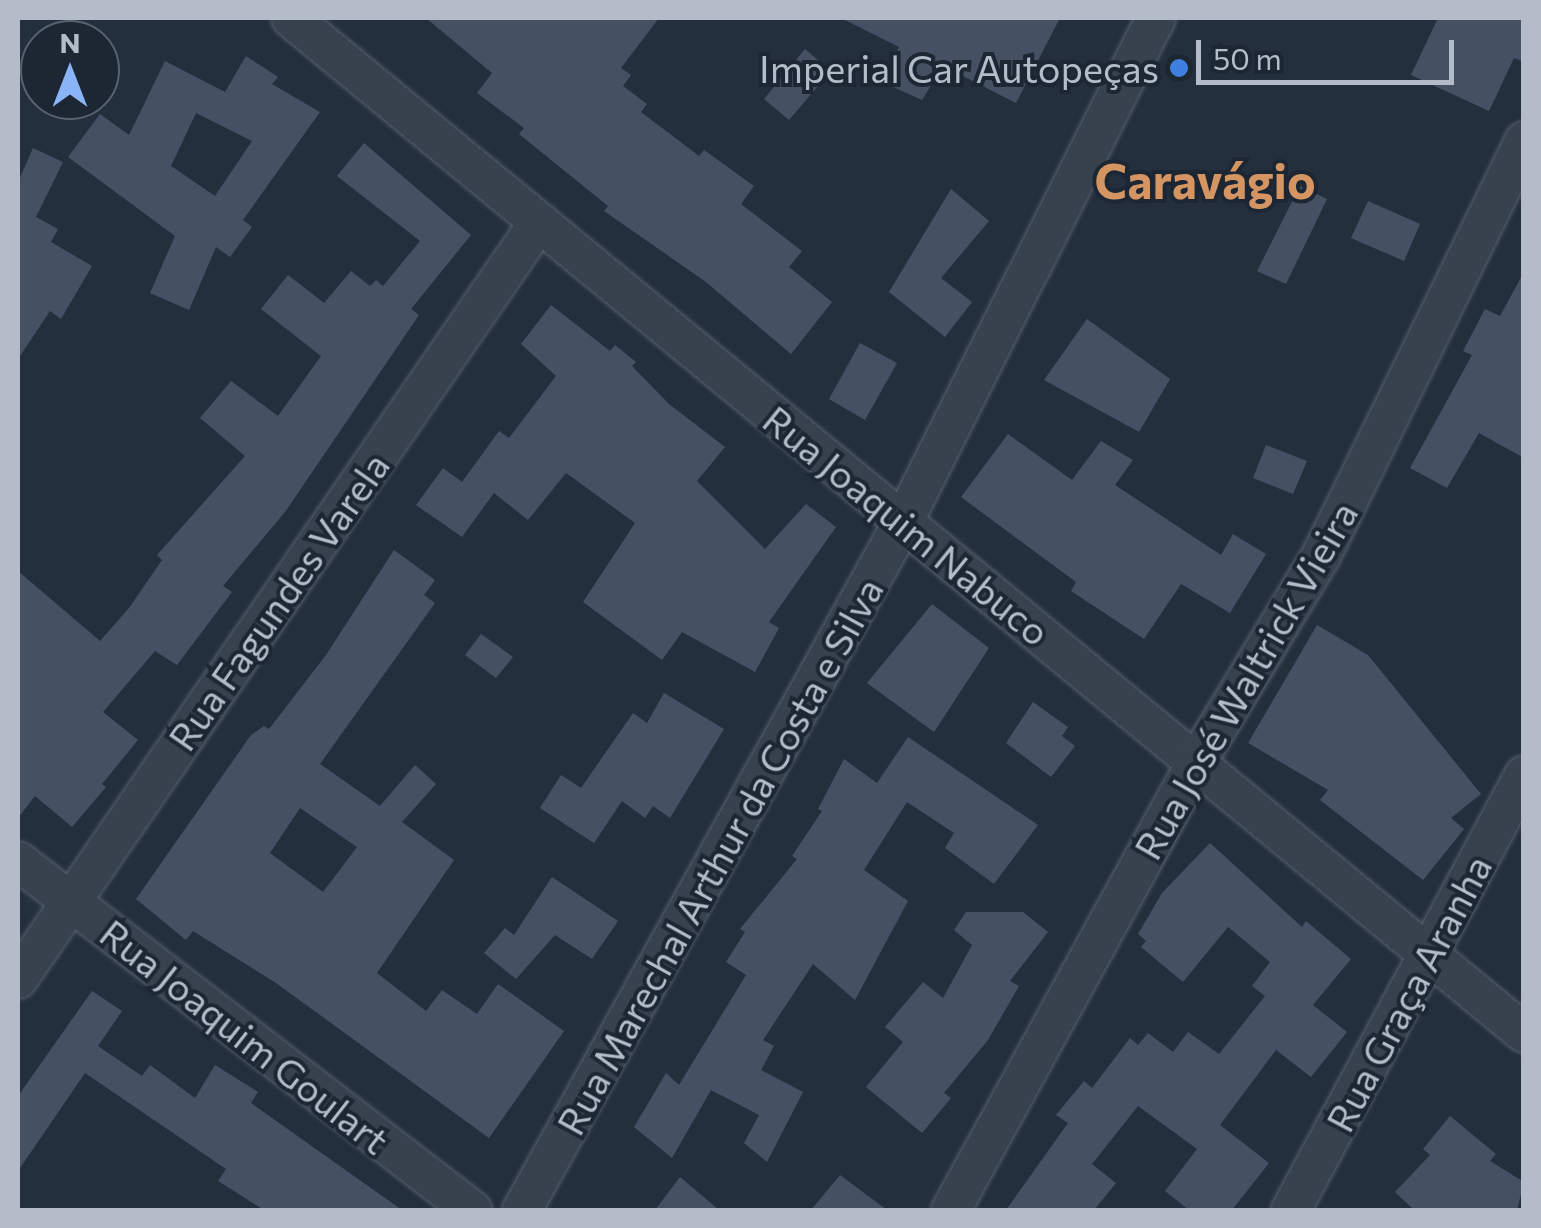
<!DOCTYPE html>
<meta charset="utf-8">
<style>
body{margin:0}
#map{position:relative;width:1541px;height:1228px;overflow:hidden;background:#242f3e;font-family:Commissioner,sans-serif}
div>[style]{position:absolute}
.building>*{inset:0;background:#455162}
.roads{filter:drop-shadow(0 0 2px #565f6c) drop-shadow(0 0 2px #565f6c)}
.minor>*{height:38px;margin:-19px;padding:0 19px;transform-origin:19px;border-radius:19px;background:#38414e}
.dots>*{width:28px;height:28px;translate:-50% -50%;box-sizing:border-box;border:5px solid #1d2633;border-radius:50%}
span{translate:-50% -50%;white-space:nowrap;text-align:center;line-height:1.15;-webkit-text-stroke:8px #1d2633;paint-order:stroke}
.poi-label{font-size:38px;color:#b4bcc9}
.right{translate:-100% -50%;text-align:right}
.street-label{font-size:38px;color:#b4bcc9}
.district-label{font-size:48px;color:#d59563;font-weight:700}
.frame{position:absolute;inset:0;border:20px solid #b4bcc9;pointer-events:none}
.north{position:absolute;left:20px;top:20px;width:100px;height:100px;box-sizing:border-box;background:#1d2633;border:2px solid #59626f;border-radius:50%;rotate:0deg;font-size:28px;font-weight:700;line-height:40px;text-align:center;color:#b4bcc9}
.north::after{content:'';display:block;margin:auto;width:35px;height:45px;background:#8ab4f8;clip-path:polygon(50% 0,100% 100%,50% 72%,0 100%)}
.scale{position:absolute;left:1196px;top:40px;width:258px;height:45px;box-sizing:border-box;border:5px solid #b4bcc9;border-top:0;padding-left:12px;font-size:30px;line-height:35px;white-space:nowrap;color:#b4bcc9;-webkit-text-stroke:8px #1d2633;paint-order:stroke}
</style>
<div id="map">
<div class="building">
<div style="clip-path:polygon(426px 18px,659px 18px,621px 68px,631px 75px,623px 86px,647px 104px,641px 112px,699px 156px,704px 150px,754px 186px,741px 204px,802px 251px,789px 267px,832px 302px,791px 354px,706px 282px,604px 211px,608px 206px,519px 134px,524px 128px,477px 93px,492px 73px)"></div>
<div style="clip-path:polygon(841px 18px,1060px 18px,1016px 103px,943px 66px,922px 100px,882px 82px,899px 47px)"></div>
<div style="clip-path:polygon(1438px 18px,1524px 18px,1524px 62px,1514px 58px,1489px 111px,1411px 75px)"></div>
<div style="clip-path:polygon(805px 49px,831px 71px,789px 120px,764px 99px)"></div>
<div style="clip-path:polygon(evenodd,246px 56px,278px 77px,272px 84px,320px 112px,243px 220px,252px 227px,230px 257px,216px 247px,189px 310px,150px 293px,175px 236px,68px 157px,100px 114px,129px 135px,165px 61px,225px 92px,246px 56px,196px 113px,252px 141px,215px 196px,171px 166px,196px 113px)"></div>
<div style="clip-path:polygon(364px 143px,471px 235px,411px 309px,419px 315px,285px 512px,223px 586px,232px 592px,177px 665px,155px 651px,103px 712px,138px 740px,102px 784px,106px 787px,72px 827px,35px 796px,18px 818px,18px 571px,100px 641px,129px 608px,162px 560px,157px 555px,245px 456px,200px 418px,231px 381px,278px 416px,321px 356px,261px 309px,288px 275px,324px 303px,351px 271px,370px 286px,376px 280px,383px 286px,420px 241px,337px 176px)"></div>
<div style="clip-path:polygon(33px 148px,63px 162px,36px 217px,58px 229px,51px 242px,92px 266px,61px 319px,50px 311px,18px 359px,18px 182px)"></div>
<div style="clip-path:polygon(1300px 186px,1327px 199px,1286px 284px,1257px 271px)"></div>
<div style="clip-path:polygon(951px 189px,989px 221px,941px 278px,972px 302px,945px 337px,889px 292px)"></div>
<div style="clip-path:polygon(1368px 201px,1420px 224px,1404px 261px,1351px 238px)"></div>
<div style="clip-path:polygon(1524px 272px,1524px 458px,1479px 433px,1447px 488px,1410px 468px,1472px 355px,1463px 351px,1485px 309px,1500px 316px)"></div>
<div style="clip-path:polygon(551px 305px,610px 351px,615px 345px,636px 362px,632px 366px,669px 404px,725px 447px,697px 481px,765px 549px,806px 504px,836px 527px,769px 622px,779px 628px,755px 672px,682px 632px,662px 660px,583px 602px,635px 523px,566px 473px,528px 520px,494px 493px,462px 537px,416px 505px,443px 468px,462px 482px,499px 431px,509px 438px,556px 376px,521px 344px)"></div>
<div style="clip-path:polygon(1087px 319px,1170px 379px,1139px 432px,1044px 380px)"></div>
<div style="clip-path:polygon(860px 343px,897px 363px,865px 420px,829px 399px)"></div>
<div style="clip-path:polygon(1008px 434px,1072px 480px,1101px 441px,1133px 460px,1115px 485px,1221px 555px,1233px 534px,1266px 554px,1230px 613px,1181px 584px,1144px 639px,1071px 591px,1076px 582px,961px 497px)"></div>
<div style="clip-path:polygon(1266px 445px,1307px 461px,1293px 494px,1253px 478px)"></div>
<div style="clip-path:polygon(evenodd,394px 550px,435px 580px,424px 595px,435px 603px,320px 764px,380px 806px,415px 765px,436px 784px,402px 822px,454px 860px,377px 973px,426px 1011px,442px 990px,477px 1014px,498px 984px,564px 1031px,489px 1138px,276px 983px,193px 931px,186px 940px,136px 899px,251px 735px,264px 726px,269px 729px,326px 655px,394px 550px,300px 808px,357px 847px,323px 892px,270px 853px,300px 808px)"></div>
<div style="clip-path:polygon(932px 604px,989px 648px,934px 732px,867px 683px)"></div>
<div style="clip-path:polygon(1317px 625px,1368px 655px,1481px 794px,1451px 818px,1464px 829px,1423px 880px,1320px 800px,1328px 790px,1248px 743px)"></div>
<div style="clip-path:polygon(481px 634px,513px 657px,496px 678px,465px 655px)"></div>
<div style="clip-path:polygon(664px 693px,724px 729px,670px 818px,653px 806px,645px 818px,622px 801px,594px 843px,540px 808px,561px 775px,581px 788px,633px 713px,647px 723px)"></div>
<div style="clip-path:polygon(1033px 702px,1068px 727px,1062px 736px,1075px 746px,1051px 777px,1006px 743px)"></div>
<div style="clip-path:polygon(908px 737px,1038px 825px,994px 884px,945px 848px,954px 833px,907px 802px,864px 870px,908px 901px,855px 1000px,813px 964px,763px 1040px,774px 1046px,761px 1070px,803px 1092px,767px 1162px,744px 1143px,759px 1115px,711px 1090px,672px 1158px,634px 1127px,666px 1073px,679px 1085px,746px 975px,726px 962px,745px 932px,740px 929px,797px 859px,792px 856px,822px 811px,818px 809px,844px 759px,877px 783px)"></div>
<div style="clip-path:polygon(1210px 843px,1302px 927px,1306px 921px,1351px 959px,1313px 1005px,1347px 1032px,1311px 1077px,1276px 1050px,1220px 1125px,1269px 1163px,1232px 1210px,1189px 1210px,1165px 1191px,1197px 1149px,1138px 1106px,1092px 1164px,1116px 1183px,1094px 1210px,1006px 1210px,1068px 1123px,1056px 1115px,1084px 1081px,1092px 1088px,1130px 1038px,1138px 1045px,1148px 1033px,1173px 1052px,1188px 1032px,1219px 1054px,1265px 996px,1252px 986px,1270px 962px,1228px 927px,1183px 982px,1141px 947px,1146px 941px,1138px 934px,1162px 893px)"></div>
<div style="clip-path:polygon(552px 877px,618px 921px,592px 959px,555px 935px,516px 979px,484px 953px,505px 928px,514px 935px)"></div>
<div style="clip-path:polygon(966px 912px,1023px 912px,1048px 932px,1010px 981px,1019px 986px,988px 1040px,944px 1093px,951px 1098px,922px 1133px,866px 1087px,903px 1042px,885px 1027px,923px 982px,943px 998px,972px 945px,954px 930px)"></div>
<div style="clip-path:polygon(92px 991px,122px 1011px,98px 1046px,142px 1076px,150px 1065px,195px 1098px,215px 1065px,258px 1092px,251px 1103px,402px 1210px,264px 1210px,218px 1181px,226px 1169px,85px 1073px,18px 1171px,18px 1096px)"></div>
<div style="clip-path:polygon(1450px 1116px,1496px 1154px,1490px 1161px,1524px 1182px,1517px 1210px,1414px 1210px,1395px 1192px,1430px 1155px,1423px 1149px)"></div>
<div style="clip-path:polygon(840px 1175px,887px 1210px,811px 1210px)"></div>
<div style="clip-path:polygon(680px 1177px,719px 1210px,655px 1210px)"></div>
</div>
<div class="roads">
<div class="minor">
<div style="left:291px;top:18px;width:1597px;rotate:39.46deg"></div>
<div style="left:18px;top:861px;width:573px;rotate:37.55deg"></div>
<div style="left:18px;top:979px;width:919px;rotate:-55.46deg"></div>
<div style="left:522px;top:1210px;width:786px;rotate:-61.02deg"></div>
<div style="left:903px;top:522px;width:564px;rotate:-63.34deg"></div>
<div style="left:951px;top:1210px;width:510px;rotate:-61.27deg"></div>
<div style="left:1196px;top:763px;width:242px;rotate:-58.9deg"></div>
<div style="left:1321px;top:556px;width:462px;rotate:-63.9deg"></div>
<div style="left:1291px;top:1210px;width:493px;rotate:-61.8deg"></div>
</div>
</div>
<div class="dots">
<div style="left:1179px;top:68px;background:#3f7fe0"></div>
</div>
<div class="poi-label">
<span class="right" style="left:1159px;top:68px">Imperial Car Autopeças</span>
</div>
<div class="street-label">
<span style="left:907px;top:525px;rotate:39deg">Rua Joaquim Nabuco</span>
<span style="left:278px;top:601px;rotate:-55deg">Rua Fagundes Varela</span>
<span style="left:1245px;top:680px;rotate:-60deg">Rua José Waltrick Vieira</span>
<span style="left:719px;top:856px;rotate:-61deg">Rua Marechal Arthur da Costa e Silva</span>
<span style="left:1408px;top:993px;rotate:-62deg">Rua Graça Aranha</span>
<span style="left:245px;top:1036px;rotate:38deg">Rua Joaquim Goulart</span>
</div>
<div class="district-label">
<span style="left:1205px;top:180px">Caravágio</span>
</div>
<div class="frame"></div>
<div class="north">N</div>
<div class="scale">50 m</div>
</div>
